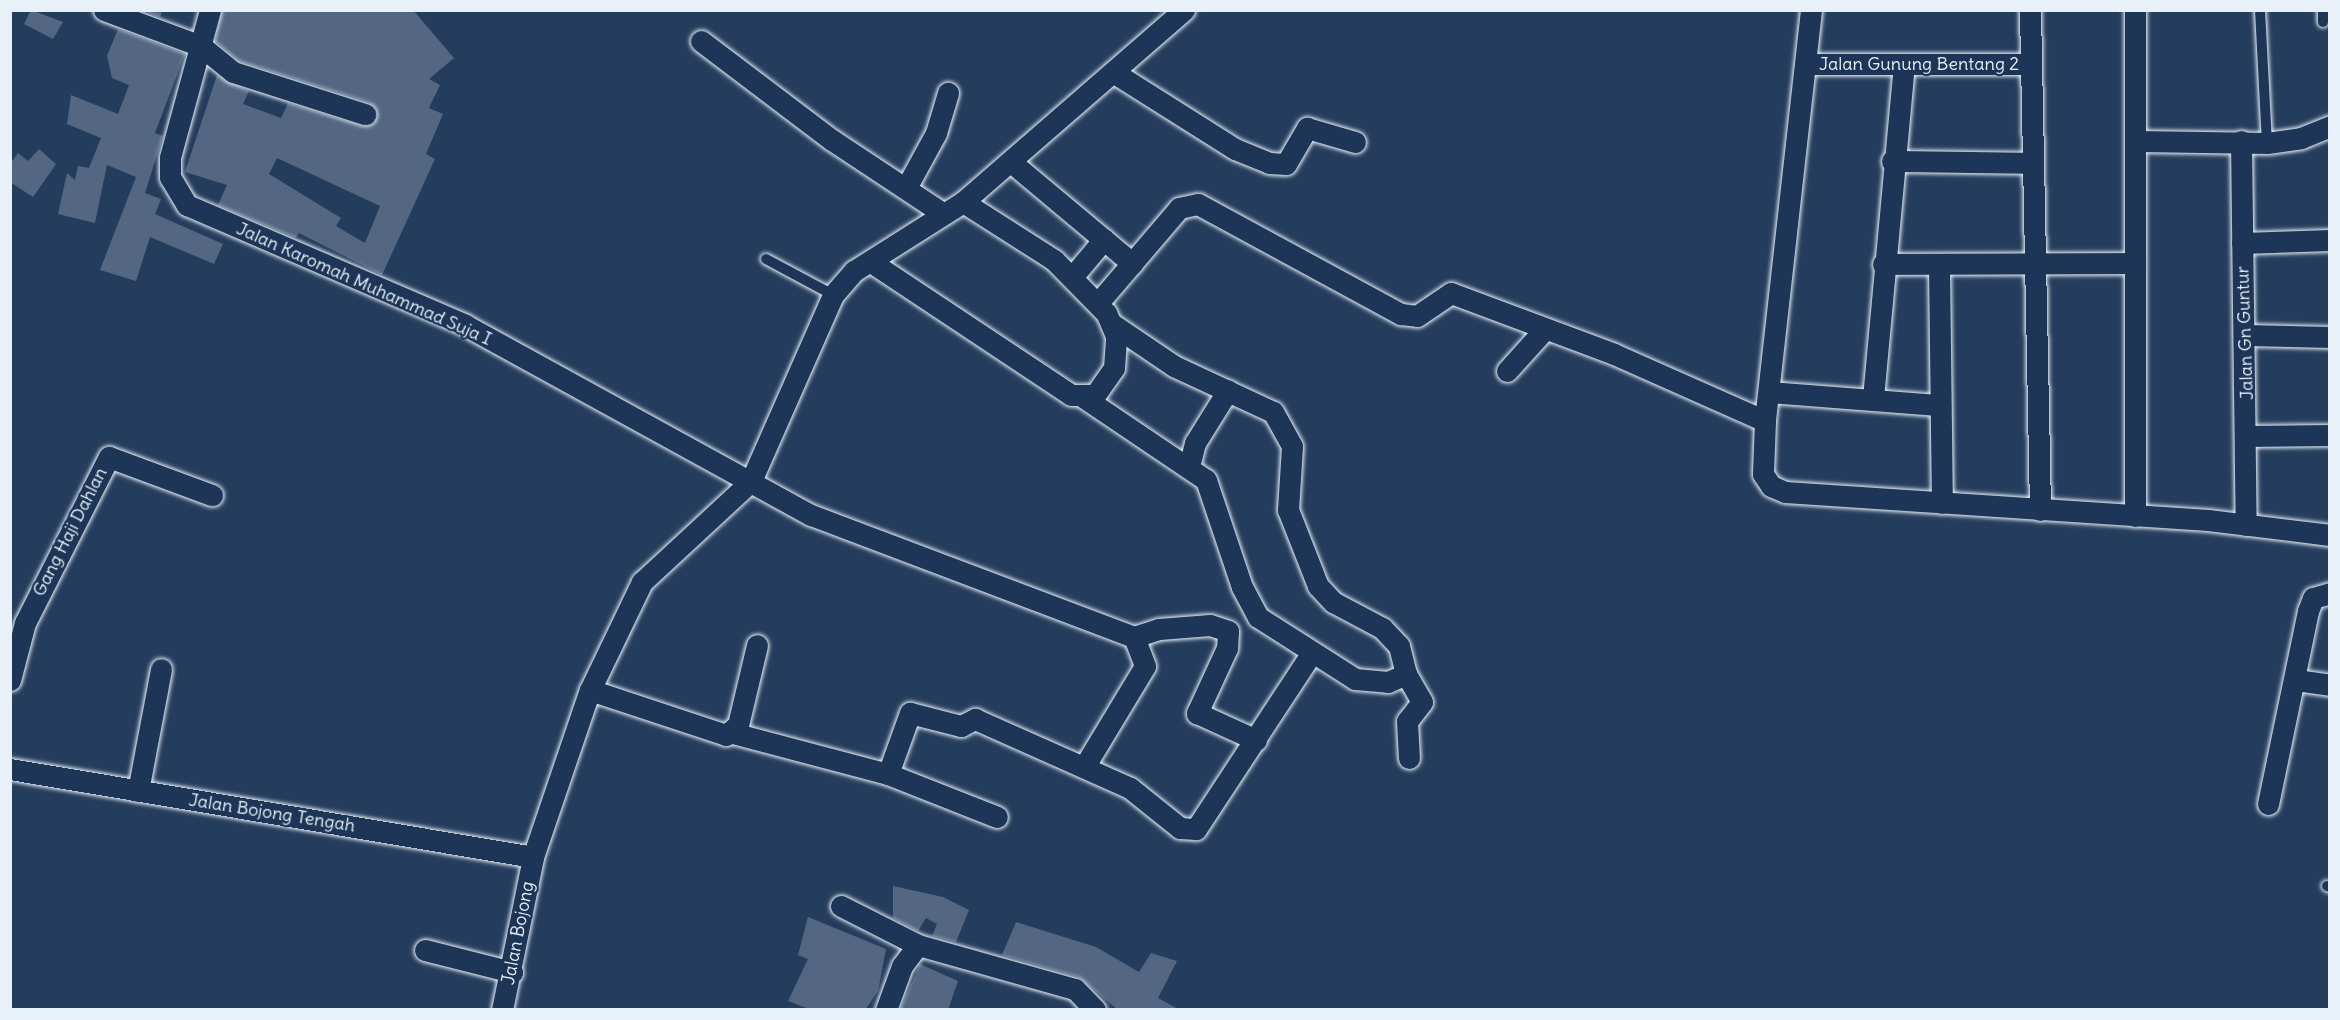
<!DOCTYPE html>
<style>
body{margin:0}
#map{position:relative;width:2340px;height:1020px;overflow:hidden;background:#253d5d;font-family:Delius,sans-serif}
div>[style]{position:absolute}
.building>*{inset:0;background:#536782}
.roads{filter:drop-shadow(0 0 2px #e8f1f8) drop-shadow(0 0 2px #e8f1f8)}
.lane>*{height:10px;margin:-5px;padding:0 5px;transform-origin:5px;border-radius:5px;background:#1d3557}
.street>*{height:21px;margin:-10.5px;padding:0 10.5px;transform-origin:10.5px;border-radius:10.5px;background:#1d3557}
span{translate:-50% -50%;white-space:nowrap;text-align:center;line-height:1.15;-webkit-text-stroke:4.5px #1d3557;paint-order:stroke}
.street-label{font-size:18px;color:#e8f1f8}
.frame{position:absolute;inset:0;border:12px solid #e8f1f8;pointer-events:none}
</style>
<div id="map">
<div class="building">
<div style="clip-path:polygon(31px 10px,63px 22px,53px 39px,24px 24px)"></div>
<div style="clip-path:polygon(142px 10px,162px 10px,160px 17px)"></div>
<div style="clip-path:polygon(evenodd,222px 10px,413px 10px,454px 58px,429px 79px,440px 85px,429px 108px,443px 114px,426px 154px,435px 159px,382px 275px,299px 233px,296px 238px,218px 205px,227px 185px,185px 172px,217px 75px,249px 91px,243px 104px,281px 118px,288px 103px,362px 126px,377px 117px,369px 102px,239px 61px,215px 41px,222px 10px,277px 158px,380px 206px,365px 243px,336px 226px,341px 218px,269px 174px,277px 158px)"></div>
<div style="clip-path:polygon(118px 29px,185px 54px,155px 133px,163px 136px,145px 193px,161px 199px,155px 214px,223px 244px,214px 264px,150px 237px,136px 281px,100px 270px,136px 177px,107px 165px,95px 223px,58px 214px,67px 173px,75px 180px,78px 166px,89px 168px,101px 138px,67px 124px,71px 95px,118px 114px,129px 85px,112px 78px,107px 56px)"></div>
<div style="clip-path:polygon(39px 149px,56px 164px,33px 197px,10px 182px,10px 164px,18px 153px,28px 161px)"></div>
<div style="clip-path:polygon(893px 886px,943px 897px,969px 910px,956px 942px,932px 936px,937px 924px,926px 918px,918px 931px,893px 918px)"></div>
<div style="clip-path:polygon(808px 917px,886px 949px,878px 991px,865px 1010px,812px 1010px,788px 1001px,808px 959px,798px 955px)"></div>
<div style="clip-path:polygon(1016px 922px,1096px 947px,1139px 972px,1151px 953px,1177px 961px,1158px 998px,1180px 1010px,1118px 1010px,1079px 977px,1002px 955px)"></div>
<div style="clip-path:polygon(920px 964px,958px 981px,948px 1010px,900px 1010px)"></div>
</div>
<div class="roads">
<div class="lane">
<div style="left:2260px;top:10px;width:133px;rotate:87deg"></div>
<div style="left:2323px;top:10px;width:12px;rotate:90deg"></div>
<div style="left:766px;top:259px;width:76px;rotate:28.2deg"></div>
<div style="left:2327px;top:886px;width:3px;rotate:18deg"></div>
</div>
<div class="street">
<div style="left:104px;top:10px;width:103px;rotate:20.4deg"></div>
<div style="left:201px;top:46px;width:41px;rotate:39.1deg"></div>
<div style="left:233px;top:72px;width:139px;rotate:17.7deg"></div>
<div style="left:210px;top:10px;width:152px;rotate:105.2deg"></div>
<div style="left:170px;top:157px;width:20px;rotate:90deg"></div>
<div style="left:170px;top:177px;width:33px;rotate:59deg"></div>
<div style="left:187px;top:205px;width:303px;rotate:23.3deg"></div>
<div style="left:465px;top:325px;width:395px;rotate:28.8deg"></div>
<div style="left:811px;top:515px;width:345px;rotate:20.7deg"></div>
<div style="left:1134px;top:637px;width:31px;rotate:69deg"></div>
<div style="left:1145px;top:666px;width:118px;rotate:121.1deg"></div>
<div style="left:1811px;top:10px;width:414px;rotate:96.4deg"></div>
<div style="left:1765px;top:421px;width:53px;rotate:92.2deg"></div>
<div style="left:1763px;top:474px;width:14px;rotate:56deg"></div>
<div style="left:1771px;top:486px;width:15px;rotate:23deg"></div>
<div style="left:1785px;top:492px;width:424px;rotate:3.8deg"></div>
<div style="left:2208px;top:520px;width:123px;rotate:7deg"></div>
<div style="left:2030px;top:10px;width:500px;rotate:88.85deg"></div>
<div style="left:2135px;top:10px;width:506px;rotate:90deg"></div>
<div style="left:701px;top:41px;width:164px;rotate:37.1deg"></div>
<div style="left:832px;top:140px;width:134px;rotate:33.5deg"></div>
<div style="left:1807px;top:64px;width:224px"></div>
<div style="left:1113px;top:72px;width:144px;rotate:32.3deg"></div>
<div style="left:1235px;top:149px;width:37px;rotate:22deg"></div>
<div style="left:1269px;top:163px;width:17px;rotate:3deg"></div>
<div style="left:1286px;top:164px;width:42px;rotate:-59.7deg"></div>
<div style="left:1307px;top:128px;width:50px;rotate:16.3deg"></div>
<div style="left:2137px;top:141px;width:130px;rotate:0.9deg"></div>
<div style="left:2267px;top:143px;width:34px;rotate:-8deg"></div>
<div style="left:2301px;top:138px;width:31px;rotate:-22deg"></div>
<div style="left:2241px;top:141px;width:384px;rotate:89.3deg"></div>
<div style="left:1892px;top:161px;width:139px;rotate:0.8deg"></div>
<div style="left:1011px;top:162px;width:158px;rotate:39.9deg"></div>
<div style="left:906px;top:188px;width:63px;rotate:-61.4deg"></div>
<div style="left:936px;top:133px;width:42px;rotate:-73.3deg"></div>
<div style="left:2242px;top:243px;width:88px;rotate:-2deg"></div>
<div style="left:871px;top:262px;width:240px;rotate:33.6deg"></div>
<div style="left:1071px;top:395px;width:24px"></div>
<div style="left:1095px;top:395px;width:33px;rotate:-55deg"></div>
<div style="left:1114px;top:368px;width:32px;rotate:-86deg"></div>
<div style="left:1116px;top:336px;width:25px;rotate:-113deg"></div>
<div style="left:1106px;top:313px;width:74px;rotate:-134.5deg"></div>
<div style="left:1054px;top:260px;width:108px;rotate:-147.5deg"></div>
<div style="left:1883px;top:264px;width:252px;rotate:-0.2deg"></div>
<div style="left:1939px;top:265px;width:238px;rotate:89.3deg"></div>
<div style="left:1073px;top:276px;width:48px;rotate:-50deg"></div>
<div style="left:1098px;top:303px;width:125px;rotate:-49.5deg"></div>
<div style="left:1179px;top:208px;width:19px;rotate:-12deg"></div>
<div style="left:1198px;top:204px;width:231px;rotate:28.5deg"></div>
<div style="left:1401px;top:314px;width:16px;rotate:7deg"></div>
<div style="left:1417px;top:316px;width:41px;rotate:-34.1deg"></div>
<div style="left:1451px;top:293px;width:174px;rotate:20.5deg"></div>
<div style="left:1614px;top:354px;width:165px;rotate:23.9deg"></div>
<div style="left:2247px;top:335px;width:83px;rotate:1.4deg"></div>
<div style="left:1507px;top:371px;width:54px;rotate:-48deg"></div>
<div style="left:1769px;top:392px;width:169px;rotate:4.4deg"></div>
<div style="left:1083px;top:397px;width:148px;rotate:34deg"></div>
<div style="left:1206px;top:480px;width:113px;rotate:71.4deg"></div>
<div style="left:1242px;top:587px;width:34px;rotate:62deg"></div>
<div style="left:1258px;top:617px;width:115px;rotate:32.6deg"></div>
<div style="left:1355px;top:679px;width:33px;rotate:5deg"></div>
<div style="left:1388px;top:682px;width:20px;rotate:-24deg"></div>
<div style="left:1406px;top:674px;width:29px;rotate:-104deg"></div>
<div style="left:1399px;top:646px;width:25px;rotate:-133deg"></div>
<div style="left:1382px;top:628px;width:55px;rotate:-152deg"></div>
<div style="left:1333px;top:602px;width:22px;rotate:-133deg"></div>
<div style="left:1318px;top:586px;width:82px;rotate:-111.5deg"></div>
<div style="left:1288px;top:510px;width:64px;rotate:-86.4deg"></div>
<div style="left:1292px;top:446px;width:39px;rotate:-119deg"></div>
<div style="left:1273px;top:412px;width:109px;rotate:-155.1deg"></div>
<div style="left:1174px;top:366px;width:75px;rotate:-145.9deg"></div>
<div style="left:1873px;top:398px;width:334px;rotate:-84.7deg"></div>
<div style="left:2247px;top:436px;width:83px;rotate:-0.7deg"></div>
<div style="left:1189px;top:467px;width:25px;rotate:-76deg"></div>
<div style="left:1195px;top:443px;width:62px;rotate:-58.1deg"></div>
<div style="left:1134px;top:637px;width:26px;rotate:-18deg"></div>
<div style="left:1159px;top:629px;width:51px;rotate:-4.5deg"></div>
<div style="left:1210px;top:625px;width:19px;rotate:18deg"></div>
<div style="left:1228px;top:631px;width:17px;rotate:93deg"></div>
<div style="left:1227px;top:648px;width:72px;rotate:114.8deg"></div>
<div style="left:1197px;top:713px;width:65px;rotate:24.6deg"></div>
<div style="left:1406px;top:674px;width:32px;rotate:60deg"></div>
<div style="left:1422px;top:702px;width:24px;rotate:128deg"></div>
<div style="left:1407px;top:721px;width:37px;rotate:87deg"></div>
<div style="left:10px;top:680px;width:59px;rotate:-75.3deg"></div>
<div style="left:25px;top:623px;width:186px;rotate:-63.2deg"></div>
<div style="left:109px;top:457px;width:110px;rotate:20.3deg"></div>
<div style="left:2296px;top:680px;width:34px;rotate:8deg"></div>
<div style="left:590px;top:690px;width:143px;rotate:18.3deg"></div>
<div style="left:726px;top:735px;width:16px;rotate:-40deg"></div>
<div style="left:738px;top:725px;width:82px;rotate:-76.6deg"></div>
<div style="left:733px;top:733px;width:160px;rotate:14.8deg"></div>
<div style="left:888px;top:774px;width:117px;rotate:21.5deg"></div>
<div style="left:10px;top:769px;width:530px;rotate:9.55deg"></div>
<div style="left:888px;top:774px;width:65px;rotate:-70.2deg"></div>
<div style="left:910px;top:713px;width:53px;rotate:14.3deg"></div>
<div style="left:961px;top:726px;width:16px;rotate:-27deg"></div>
<div style="left:975px;top:719px;width:170px;rotate:24deg"></div>
<div style="left:1130px;top:788px;width:64px;rotate:38.7deg"></div>
<div style="left:1180px;top:828px;width:16px;rotate:4deg"></div>
<div style="left:1196px;top:829px;width:209px;rotate:-56.7deg"></div>
<div style="left:138px;top:791px;width:124px;rotate:-79.3deg"></div>
<div style="left:2268px;top:804px;width:197px;rotate:-78.3deg"></div>
<div style="left:2308px;top:611px;width:14px;rotate:-69deg"></div>
<div style="left:2313px;top:598px;width:18px;rotate:-16deg"></div>
<div style="left:841px;top:906px;width:86px;rotate:26.9deg"></div>
<div style="left:425px;top:950px;width:90px;rotate:14.2deg"></div>
<div style="left:502px;top:1010px;width:156px;rotate:-78.5deg"></div>
<div style="left:533px;top:857px;width:176px;rotate:-71.2deg"></div>
<div style="left:590px;top:690px;width:120px;rotate:-64.3deg"></div>
<div style="left:642px;top:582px;width:149px;rotate:-42.8deg"></div>
<div style="left:751px;top:481px;width:203px;rotate:-66.2deg"></div>
<div style="left:833px;top:295px;width:32px;rotate:-49deg"></div>
<div style="left:854px;top:271px;width:129px;rotate:-32.3deg"></div>
<div style="left:963px;top:202px;width:293px;rotate:-41deg"></div>
<div style="left:886px;top:1010px;width:47px;rotate:-70deg"></div>
<div style="left:902px;top:966px;width:26px;rotate:-53deg"></div>
<div style="left:918px;top:945px;width:163px;rotate:15.7deg"></div>
<div style="left:1075px;top:989px;width:29px;rotate:46deg"></div>
</div>
</div>
<div class="street-label">
<span style="left:1919px;top:64px">Jalan Gunung Bentang 2</span>
<span style="left:364px;top:284px;rotate:24deg">Jalan Karomah Muhammad Suja I</span>
<span style="left:2245px;top:333px;rotate:-92deg">Jalan Gn Guntur</span>
<span style="left:70px;top:532px;rotate:-63deg">Gang Haji Dahlan</span>
<span style="left:272px;top:813px;rotate:9deg">Jalan Bojong Tengah</span>
<span style="left:518px;top:933px;rotate:-79deg">Jalan Bojong</span>
</div>
<div class="frame"></div>
</div>
